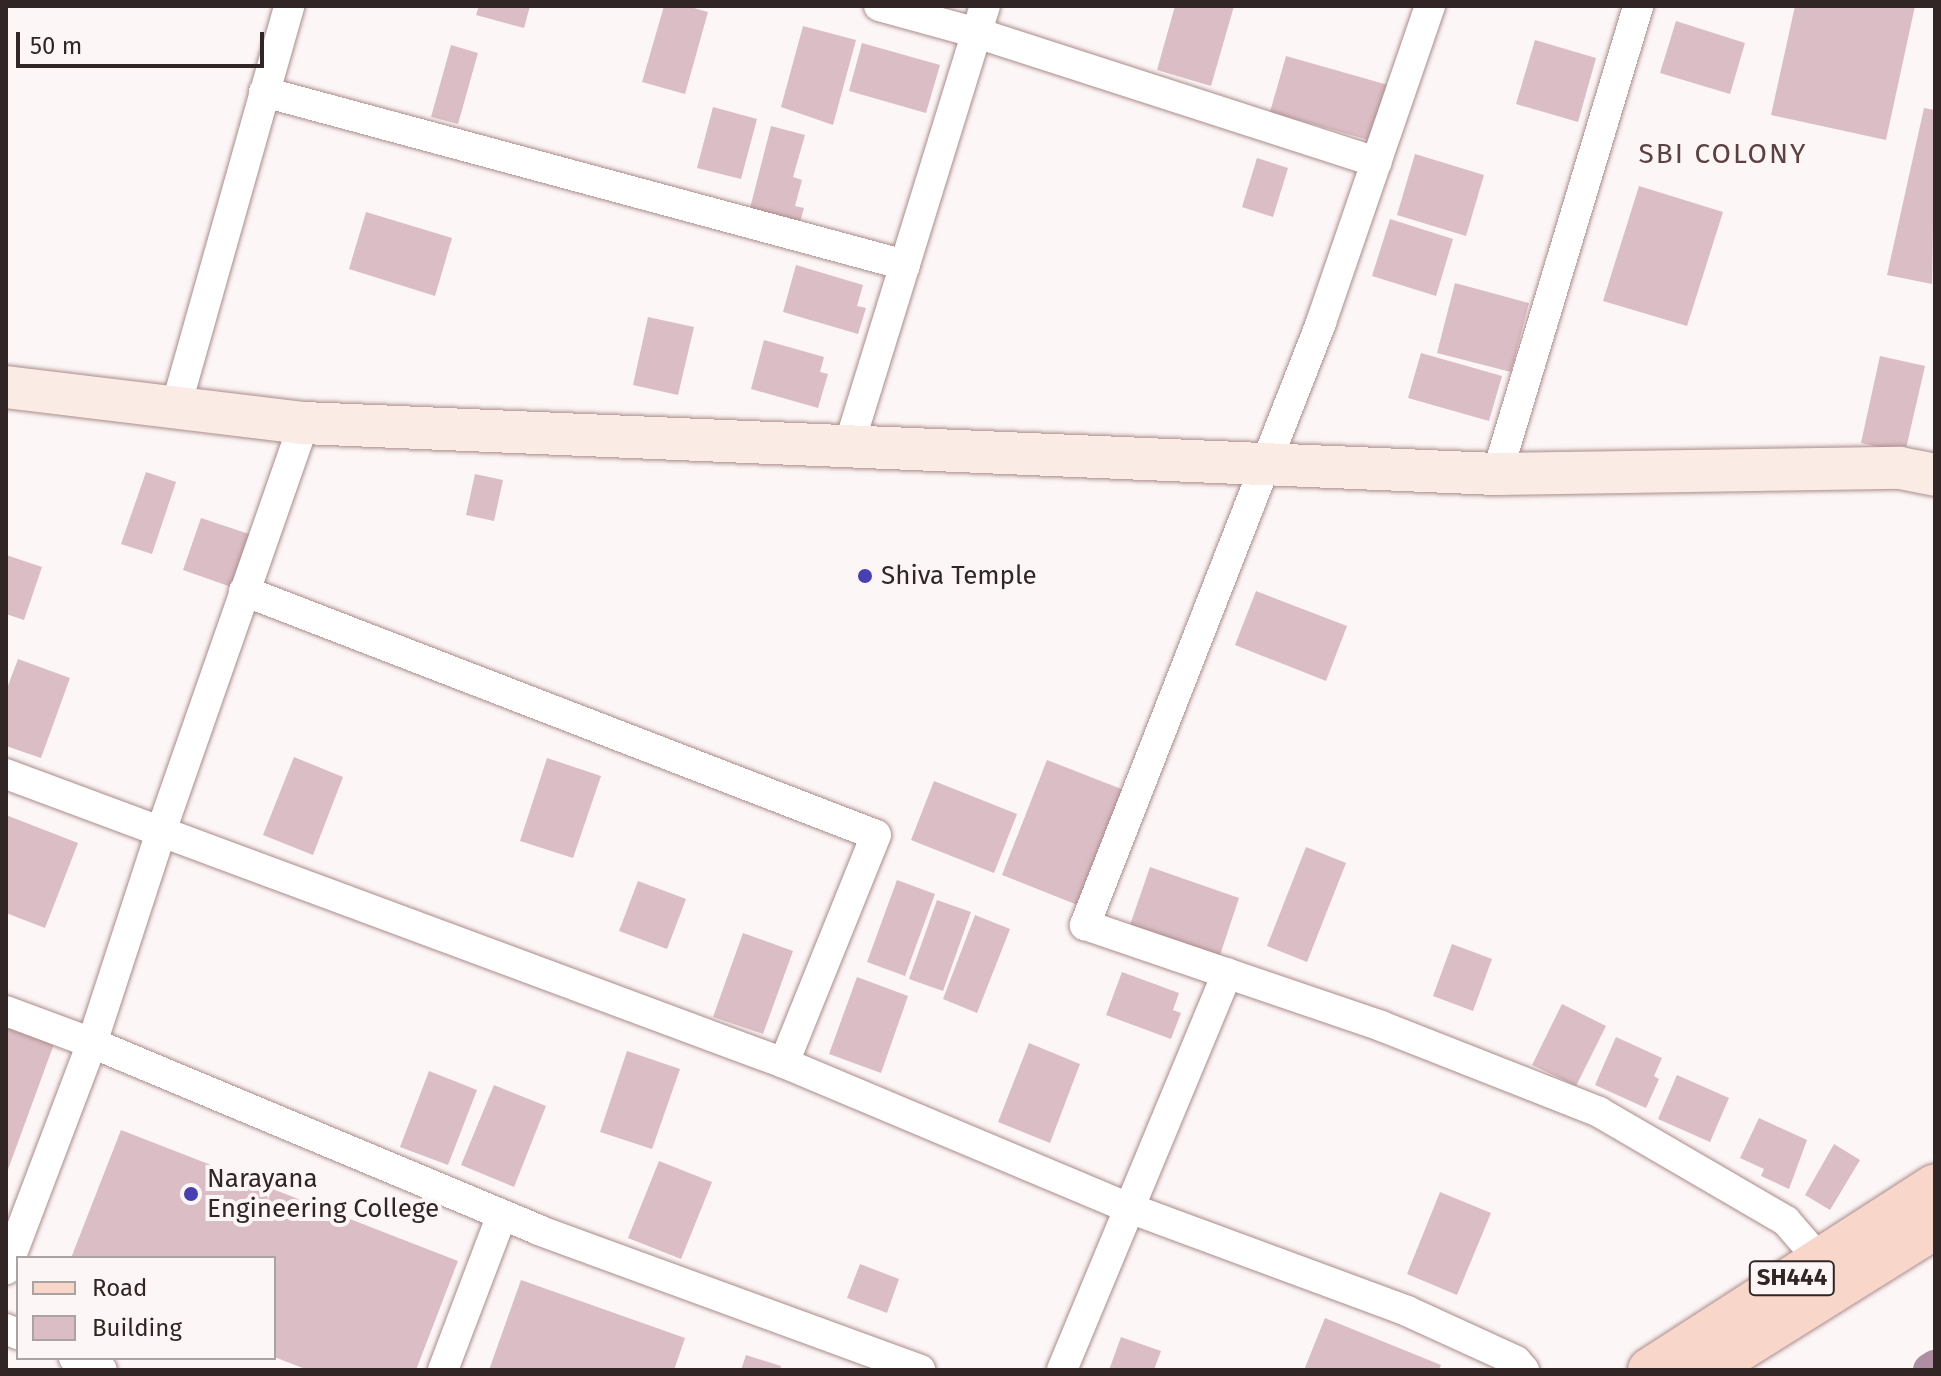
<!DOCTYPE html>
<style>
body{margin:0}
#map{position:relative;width:1941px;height:1376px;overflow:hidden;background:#fdf6f6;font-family:"Fira Sans",sans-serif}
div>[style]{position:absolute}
.canal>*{height:34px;margin:-17px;padding:0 17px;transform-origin:17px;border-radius:17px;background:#ae8fa2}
.building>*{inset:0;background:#dbbdc5}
.roads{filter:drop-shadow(0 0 2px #aa8c8b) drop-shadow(0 0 2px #aa8c8b)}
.street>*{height:30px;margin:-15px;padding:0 15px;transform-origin:15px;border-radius:15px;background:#fff}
.secondary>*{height:42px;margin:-21px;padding:0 21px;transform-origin:21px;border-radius:21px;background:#fbebe5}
.primary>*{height:44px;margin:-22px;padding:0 22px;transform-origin:22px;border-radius:22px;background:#f8d6ca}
.dots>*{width:22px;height:22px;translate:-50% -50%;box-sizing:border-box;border:4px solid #fdf6f6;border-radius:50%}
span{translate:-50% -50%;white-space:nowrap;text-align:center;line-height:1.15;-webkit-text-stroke:8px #fdf6f6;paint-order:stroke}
.shield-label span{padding:2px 6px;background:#fdf6f6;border:2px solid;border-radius:6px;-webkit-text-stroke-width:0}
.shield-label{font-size:24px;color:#312525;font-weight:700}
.poi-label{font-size:26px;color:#312525}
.left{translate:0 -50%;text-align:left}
.neighbourhood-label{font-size:28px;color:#5b4141;letter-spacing:2px}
.frame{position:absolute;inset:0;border:8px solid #312525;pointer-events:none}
.legend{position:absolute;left:16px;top:1256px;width:260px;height:104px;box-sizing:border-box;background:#fdf6f6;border:2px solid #aba2a2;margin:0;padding:10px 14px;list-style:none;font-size:24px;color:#312525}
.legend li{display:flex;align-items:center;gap:16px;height:40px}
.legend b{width:40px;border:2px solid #aba2a2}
.scale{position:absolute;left:16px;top:32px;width:248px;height:36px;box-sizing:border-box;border:4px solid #312525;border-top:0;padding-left:10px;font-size:24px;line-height:28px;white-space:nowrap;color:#312525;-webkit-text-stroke:6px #fdf6f6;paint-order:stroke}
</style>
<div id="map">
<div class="canal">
<div style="left:1930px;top:1370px;width:6px;rotate:-31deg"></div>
</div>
<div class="building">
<div style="clip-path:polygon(479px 6px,530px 6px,524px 28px,476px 15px)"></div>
<div style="clip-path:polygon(664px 6px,687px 6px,708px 12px,685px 94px,642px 82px)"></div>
<div style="clip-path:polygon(1175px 6px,1234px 6px,1211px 86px,1157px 70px)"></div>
<div style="clip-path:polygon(1795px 6px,1915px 6px,1886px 140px,1771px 115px)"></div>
<div style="clip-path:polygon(1676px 21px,1745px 43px,1730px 94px,1660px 73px)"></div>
<div style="clip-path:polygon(803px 26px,856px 40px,833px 125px,781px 107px)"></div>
<div style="clip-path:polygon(1535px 40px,1596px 58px,1578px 122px,1516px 104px)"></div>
<div style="clip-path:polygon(862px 43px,940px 65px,926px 113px,849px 91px)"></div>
<div style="clip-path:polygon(451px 45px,478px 53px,458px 124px,431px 117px)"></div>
<div style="clip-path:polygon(1286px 56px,1388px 85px,1372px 141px,1270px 112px)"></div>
<div style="clip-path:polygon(713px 107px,757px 119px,741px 179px,697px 168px)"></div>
<div style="clip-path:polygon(1924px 108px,1935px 110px,1932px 284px,1887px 275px)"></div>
<div style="clip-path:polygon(771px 126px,805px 135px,793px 177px,802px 180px,795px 206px,804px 208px,798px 229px,748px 216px)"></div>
<div style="clip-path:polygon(1415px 154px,1484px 175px,1466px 236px,1397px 215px)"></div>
<div style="clip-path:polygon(1257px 158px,1288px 168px,1273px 217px,1242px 207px)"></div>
<div style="clip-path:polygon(1639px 186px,1723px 212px,1687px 326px,1603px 301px)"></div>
<div style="clip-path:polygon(366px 212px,452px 238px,435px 296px,349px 269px)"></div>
<div style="clip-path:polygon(1390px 219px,1453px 239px,1436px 296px,1372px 276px)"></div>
<div style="clip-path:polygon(796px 265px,863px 285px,857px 306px,866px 308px,858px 334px,783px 312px)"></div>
<div style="clip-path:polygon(1455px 283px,1529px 303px,1511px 372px,1437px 353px)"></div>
<div style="clip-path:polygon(648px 317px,694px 327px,678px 395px,633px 385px)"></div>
<div style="clip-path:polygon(764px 340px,824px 357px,820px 372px,828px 374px,818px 408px,751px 389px)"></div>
<div style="clip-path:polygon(1421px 353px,1502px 376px,1489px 421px,1408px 398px)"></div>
<div style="clip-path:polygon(1880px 356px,1925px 366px,1905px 453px,1861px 443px)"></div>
<div style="clip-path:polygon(146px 472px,176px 482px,152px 554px,121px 544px)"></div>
<div style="clip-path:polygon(475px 474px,503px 480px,494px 521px,466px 515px)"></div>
<div style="clip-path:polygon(201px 518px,255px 536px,237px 589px,183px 570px)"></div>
<div style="clip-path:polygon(6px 555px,42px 567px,24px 620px,6px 614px)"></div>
<div style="clip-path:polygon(1256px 591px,1347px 626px,1326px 681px,1235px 645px)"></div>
<div style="clip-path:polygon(18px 659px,70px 678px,41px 758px,6px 746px,6px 691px)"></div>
<div style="clip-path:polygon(294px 757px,343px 777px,313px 855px,263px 835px)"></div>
<div style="clip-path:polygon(547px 758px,601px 776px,573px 858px,520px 841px)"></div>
<div style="clip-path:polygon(1047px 760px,1124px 790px,1080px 906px,1002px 875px)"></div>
<div style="clip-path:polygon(934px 781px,1017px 814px,994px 873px,911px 840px)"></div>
<div style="clip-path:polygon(6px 815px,78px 843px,45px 928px,6px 913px)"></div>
<div style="clip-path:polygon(1306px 847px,1346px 863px,1307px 962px,1267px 946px)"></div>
<div style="clip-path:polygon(1150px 867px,1239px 898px,1220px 955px,1130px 925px)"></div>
<div style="clip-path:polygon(897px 880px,935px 894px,905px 976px,867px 962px)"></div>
<div style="clip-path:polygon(638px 881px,686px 899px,667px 949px,619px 931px)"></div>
<div style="clip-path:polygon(937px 900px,971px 912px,943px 991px,909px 979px)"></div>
<div style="clip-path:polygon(975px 915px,1010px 929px,977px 1013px,943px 999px)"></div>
<div style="clip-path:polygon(743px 933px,793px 951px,763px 1034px,713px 1017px)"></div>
<div style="clip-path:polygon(1452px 944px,1492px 959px,1473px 1011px,1433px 996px)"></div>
<div style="clip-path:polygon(1122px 972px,1179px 993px,1173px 1010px,1181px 1013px,1171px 1039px,1106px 1015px)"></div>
<div style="clip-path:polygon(857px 977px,908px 996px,881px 1073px,829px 1054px)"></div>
<div style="clip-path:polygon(1562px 1004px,1606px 1026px,1576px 1086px,1532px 1065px)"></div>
<div style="clip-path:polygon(6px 1027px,54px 1044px,6px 1175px)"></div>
<div style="clip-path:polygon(1616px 1037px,1662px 1058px,1654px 1076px,1659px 1079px,1646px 1108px,1595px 1085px)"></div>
<div style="clip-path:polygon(1029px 1043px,1080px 1064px,1050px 1143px,998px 1122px)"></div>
<div style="clip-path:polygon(627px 1051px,680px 1069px,652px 1149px,600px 1132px)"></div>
<div style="clip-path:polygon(429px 1071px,477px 1090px,448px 1165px,400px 1147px)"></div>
<div style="clip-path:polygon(1677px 1075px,1729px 1098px,1710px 1142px,1658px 1119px)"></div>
<div style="clip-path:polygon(494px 1085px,546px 1106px,514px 1187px,461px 1165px)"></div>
<div style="clip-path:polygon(1759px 1118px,1807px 1140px,1789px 1189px,1761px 1176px,1764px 1169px,1740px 1158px)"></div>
<div style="clip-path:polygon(121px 1130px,458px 1261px,416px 1370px,308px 1370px,274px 1357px,274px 1258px,71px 1258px)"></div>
<div style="clip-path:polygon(1834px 1144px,1860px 1160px,1830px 1210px,1805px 1195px)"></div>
<div style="clip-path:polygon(659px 1161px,712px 1182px,681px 1259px,628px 1238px)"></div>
<div style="clip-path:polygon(1440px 1192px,1491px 1213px,1457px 1295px,1407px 1274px)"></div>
<div style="clip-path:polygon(860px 1264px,899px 1279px,887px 1313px,847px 1298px)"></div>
<div style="clip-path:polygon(521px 1280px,685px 1338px,674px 1370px,489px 1370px)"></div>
<div style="clip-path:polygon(1325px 1318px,1441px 1365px,1439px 1370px,1304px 1370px)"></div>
<div style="clip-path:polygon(1121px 1337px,1161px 1351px,1154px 1370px,1109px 1370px)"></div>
<div style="clip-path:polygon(746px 1355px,781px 1366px,780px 1370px,741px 1370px)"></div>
</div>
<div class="roads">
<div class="street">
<div style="left:879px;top:6px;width:102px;rotate:15.4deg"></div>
<div style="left:977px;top:33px;width:420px;rotate:17.9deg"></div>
<div style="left:1430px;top:6px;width:335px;rotate:109deg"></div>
<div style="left:1321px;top:323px;width:647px;rotate:111.41deg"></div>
<div style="left:1085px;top:925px;width:313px;rotate:18.8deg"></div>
<div style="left:1381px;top:1026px;width:234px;rotate:21.5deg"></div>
<div style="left:1599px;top:1112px;width:216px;rotate:30.2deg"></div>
<div style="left:1786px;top:1221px;width:69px;rotate:49.1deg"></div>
<div style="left:264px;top:92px;width:664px;rotate:15.1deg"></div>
<div style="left:175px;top:410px;width:420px;rotate:-74.2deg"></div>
<div style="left:304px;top:423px;width:433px;rotate:109.3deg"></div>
<div style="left:161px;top:832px;width:222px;rotate:108.1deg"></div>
<div style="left:92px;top:1043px;width:484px;rotate:22.7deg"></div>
<div style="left:538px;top:1230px;width:407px;rotate:20.1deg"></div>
<div style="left:849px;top:445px;width:460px;rotate:-72.8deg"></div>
<div style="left:1497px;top:474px;width:489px;rotate:-73.2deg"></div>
<div style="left:244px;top:591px;width:677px;rotate:21.11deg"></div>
<div style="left:876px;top:835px;width:246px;rotate:112deg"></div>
<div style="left:6px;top:774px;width:830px;rotate:20.38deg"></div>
<div style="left:784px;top:1063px;width:374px;rotate:22.8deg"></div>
<div style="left:1129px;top:1208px;width:296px;rotate:20.3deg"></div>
<div style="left:1407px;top:1311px;width:120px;rotate:24.6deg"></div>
<div style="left:1516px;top:1361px;width:12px;rotate:48deg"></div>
<div style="left:6px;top:1011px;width:92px;rotate:20.4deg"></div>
<div style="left:92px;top:1043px;width:242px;rotate:110.8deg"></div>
<div style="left:6px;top:1329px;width:13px;rotate:23deg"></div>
<div style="left:74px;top:1358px;width:30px;rotate:23deg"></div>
<div style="left:443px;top:1370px;width:166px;rotate:-69.2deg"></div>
<div style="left:1062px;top:1370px;width:430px;rotate:-67.4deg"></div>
</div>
<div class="secondary">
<div style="left:6px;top:387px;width:300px;rotate:6.9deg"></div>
<div style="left:304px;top:423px;width:1194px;rotate:2.45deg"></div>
<div style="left:1497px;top:474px;width:403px;rotate:-0.9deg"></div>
<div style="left:1900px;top:468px;width:36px;rotate:11deg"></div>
</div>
<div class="primary">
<div style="left:1650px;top:1370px;width:339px;rotate:-32.8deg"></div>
<div style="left:1706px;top:1370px;width:270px;rotate:-32deg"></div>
</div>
</div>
<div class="dots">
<div style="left:865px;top:576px;background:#493fb5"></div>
<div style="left:191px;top:1194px;background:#493fb5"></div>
</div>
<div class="shield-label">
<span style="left:1792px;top:1278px">SH444</span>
</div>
<div class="poi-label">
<span class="left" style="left:881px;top:576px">Shiva Temple</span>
<span class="left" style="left:207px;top:1194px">Narayana<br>Engineering College</span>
</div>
<div class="neighbourhood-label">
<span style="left:1723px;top:154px">SBI COLONY</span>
</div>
<div class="frame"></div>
<ul class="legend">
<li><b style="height:10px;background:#f8d6ca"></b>Road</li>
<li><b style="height:22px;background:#dbbdc5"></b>Building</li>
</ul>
<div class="scale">50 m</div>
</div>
